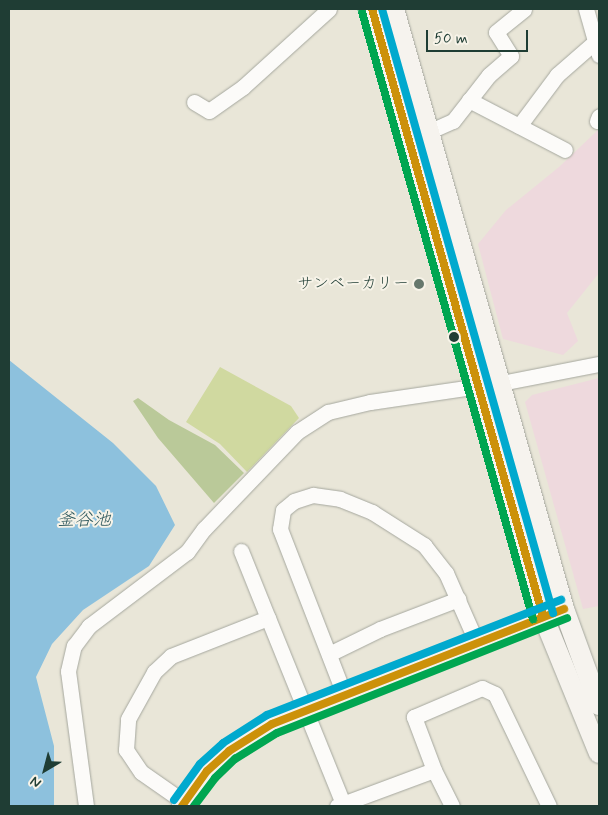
<!DOCTYPE html>
<meta charset="utf-8">
<style>
body{margin:0}
#map{position:relative;width:608px;height:815px;overflow:hidden;background:#e9e6d8;font-family:Mynerve,"Klee One",sans-serif}
div>[style]{position:absolute}
.built>*{inset:0;background:#eed9dd}
.green>*{inset:0;background:#d0d9a0}
.forest>*{inset:0;background:#bac999}
.water>*{inset:0;background:#8dc1dd}
.roads{filter:drop-shadow(0 0 1px #a5a79e) drop-shadow(0 0 1px #a5a79e)}
.street>*{height:15px;margin:-7.5px;padding:0 7.5px;transform-origin:7.5px;border-radius:7.5px;background:#fcfbf9}
.secondary>*{height:20px;margin:-10px;padding:0 10px;transform-origin:10px;border-radius:10px;background:#f6f3ee}
.bus-1>*{height:8px;margin:-4px;padding:0 4px;transform-origin:4px;border-radius:4px;background:#cc910a}
.bus-2>*{height:8px;margin:-4px;padding:0 4px;transform-origin:4px;border-radius:4px;background:#00a651}
.bus-3>*{height:8px;margin:-4px;padding:0 4px;transform-origin:4px;border-radius:4px;background:#00a9ce}
.dots>*{width:14px;height:14px;translate:-50% -50%;box-sizing:border-box;border:2px solid #f7f3e8;border-radius:50%}
span{translate:-50% -50%;white-space:nowrap;text-align:center;line-height:1.15;-webkit-text-stroke:4px #f7f3e8;paint-order:stroke}
.poi-label{font-size:16px;color:#1f3d34}
.right{translate:-100% -50%;text-align:right}
.water-label{font-size:18px;color:#315a5f;font-style:italic}
.frame{position:absolute;inset:0;border:10px solid #1f3d34;pointer-events:none}
.north{position:absolute;left:20px;top:745px;width:50px;height:50px;-webkit-text-stroke:4px #f7f3e8;paint-order:stroke;rotate:217deg;font-size:14px;font-weight:700;line-height:20px;text-align:center;color:#1f3d34}
.north::after{content:'';display:block;margin:auto;width:18px;height:22px;background:#1f3d34;clip-path:polygon(50% 0,100% 100%,50% 72%,0 100%)}
.scale{position:absolute;left:426px;top:30px;width:102px;height:22px;box-sizing:border-box;border:2px solid #1f3d34;border-top:0;padding-left:6px;font-size:15px;line-height:18px;white-space:nowrap;color:#1f3d34;-webkit-text-stroke:4px #f7f3e8;paint-order:stroke}
</style>
<div id="map">
<div class="built">
<div style="clip-path:polygon(599px 129px,599px 273px,567px 313px,578px 341px,563px 355px,503px 339px,478px 244px,506px 210px,559px 167px)"></div>
<div style="clip-path:polygon(599px 378px,599px 606px,583px 609px,525px 402px,532px 395px)"></div>
</div>
<div class="green">
<div style="clip-path:polygon(220px 367px,291px 406px,299px 418px,247px 472px,220px 444px,186px 422px)"></div>
</div>
<div class="forest">
<div style="clip-path:polygon(138px 398px,169px 420px,215px 445px,244px 473px,214px 503px,158px 438px,133px 401px)"></div>
</div>
<div class="water">
<div style="clip-path:polygon(9px 360px,113px 443px,156px 486px,175px 525px,149px 566px,83px 610px,52px 644px,36px 677px,54px 746px,54px 806px,9px 806px)"></div>
</div>
<div class="roads">
<div class="street">
<div style="left:586px;top:9px;width:48px;rotate:74.2deg"></div>
<div style="left:469px;top:100px;width:108px;rotate:27.5deg"></div>
<div style="left:194px;top:102px;width:17px;rotate:31deg"></div>
<div style="left:209px;top:111px;width:42px;rotate:-35.2deg"></div>
<div style="left:243px;top:87px;width:116px;rotate:-42.2deg"></div>
<div style="left:597px;top:121px;width:5px;rotate:-68deg"></div>
<div style="left:519px;top:126px;width:64px;rotate:-53.3deg"></div>
<div style="left:557px;top:75px;width:53px;rotate:-41.2deg"></div>
<div style="left:428px;top:132px;width:27px;rotate:-24deg"></div>
<div style="left:453px;top:121px;width:58px;rotate:-52deg"></div>
<div style="left:489px;top:75px;width:29px;rotate:-41deg"></div>
<div style="left:511px;top:56px;width:28px;rotate:-122deg"></div>
<div style="left:496px;top:32px;width:36px;rotate:-39deg"></div>
<div style="left:241px;top:551px;width:72px;rotate:68.1deg"></div>
<div style="left:329px;top:654px;width:57px;rotate:-26.1deg"></div>
<div style="left:380px;top:629px;width:84px;rotate:-21deg"></div>
<div style="left:344px;top:694px;width:177px;rotate:-111.2deg"></div>
<div style="left:280px;top:529px;width:19px;rotate:-81deg"></div>
<div style="left:283px;top:510px;width:14px;rotate:-39deg"></div>
<div style="left:294px;top:501px;width:20px;rotate:-18deg"></div>
<div style="left:313px;top:495px;width:27px;rotate:8deg"></div>
<div style="left:340px;top:499px;width:35px;rotate:22deg"></div>
<div style="left:372px;top:512px;width:62px;rotate:32.4deg"></div>
<div style="left:424px;top:545px;width:36px;rotate:52deg"></div>
<div style="left:446px;top:573px;width:74px;rotate:66.2deg"></div>
<div style="left:434px;top:770px;width:57px;rotate:-110.7deg"></div>
<div style="left:414px;top:717px;width:74px;rotate:-23.1deg"></div>
<div style="left:482px;top:688px;width:14px;rotate:25deg"></div>
<div style="left:495px;top:694px;width:124px;rotate:64.3deg"></div>
<div style="left:184px;top:802px;width:52px;rotate:-145.1deg"></div>
<div style="left:141px;top:772px;width:27px;rotate:-124deg"></div>
<div style="left:126px;top:750px;width:31px;rotate:-86deg"></div>
<div style="left:128px;top:719px;width:54px;rotate:-61deg"></div>
<div style="left:154px;top:672px;width:23px;rotate:-43deg"></div>
<div style="left:171px;top:656px;width:104px;rotate:-21.4deg"></div>
<div style="left:268px;top:618px;width:203px;rotate:68deg"></div>
<div style="left:86px;top:806px;width:136px;rotate:-97.6deg"></div>
<div style="left:68px;top:671px;width:26px;rotate:-77deg"></div>
<div style="left:74px;top:646px;width:25px;rotate:-53deg"></div>
<div style="left:89px;top:626px;width:123px;rotate:-37.1deg"></div>
<div style="left:187px;top:552px;width:29px;rotate:-54deg"></div>
<div style="left:204px;top:529px;width:134px;rotate:-46.2deg"></div>
<div style="left:297px;top:432px;width:37px;rotate:-33deg"></div>
<div style="left:328px;top:412px;width:43px;rotate:-13.4deg"></div>
<div style="left:370px;top:402px;width:132px;rotate:-8.3deg"></div>
<div style="left:501px;top:383px;width:100px;rotate:-11deg"></div>
<div style="left:337px;top:806px;width:103px;rotate:-20.4deg"></div>
<div style="left:434px;top:770px;width:40px;rotate:63.4deg"></div>
</div>
<div class="secondary">
<div style="left:372px;top:9px;width:631px;rotate:74.27deg"></div>
<div style="left:543px;top:616px;width:148px;rotate:67.8deg"></div>
<div style="left:394px;top:9px;width:624px;rotate:74.18deg"></div>
<div style="left:564px;top:609px;width:102px;rotate:70deg"></div>
<div style="left:182px;top:806px;width:43px;rotate:-54.5deg"></div>
<div style="left:207px;top:771px;width:30px;rotate:-42deg"></div>
<div style="left:229px;top:751px;width:51px;rotate:-32.1deg"></div>
<div style="left:272px;top:724px;width:304px;rotate:-21.6deg"></div>
</div>
</div>
<div class="bus-1">
<div style="left:372px;top:9px;width:631px;rotate:74.27deg"></div>
<div style="left:182px;top:806px;width:43px;rotate:-54.5deg"></div>
<div style="left:207px;top:771px;width:30px;rotate:-42deg"></div>
<div style="left:229px;top:751px;width:51px;rotate:-32.1deg"></div>
<div style="left:272px;top:724px;width:314px;rotate:-21.5deg"></div>
</div>
<div class="bus-2">
<div style="left:362px;top:12px;width:631px;rotate:74.27deg"></div>
<div style="left:194px;top:806px;width:35px;rotate:-53deg"></div>
<div style="left:215px;top:778px;width:28px;rotate:-44deg"></div>
<div style="left:235px;top:759px;width:49px;rotate:-31.8deg"></div>
<div style="left:277px;top:733px;width:312px;rotate:-21.6deg"></div>
</div>
<div class="bus-3">
<div style="left:382px;top:9px;width:628px;rotate:74.19deg"></div>
<div style="left:174px;top:800px;width:44px;rotate:-54.2deg"></div>
<div style="left:200px;top:764px;width:31px;rotate:-42deg"></div>
<div style="left:223px;top:743px;width:52px;rotate:-32.5deg"></div>
<div style="left:267px;top:715px;width:316px;rotate:-21.4deg"></div>
</div>
<div class="dots">
<div style="left:419px;top:284px;background:#66786d"></div>
<div style="left:454px;top:337px;background:#1f3d34"></div>
</div>
<div class="poi-label">
<span class="right" style="left:409px;top:284px">サンベーカリー</span>
</div>
<div class="water-label">
<span style="left:84px;top:520px">釜谷池</span>
</div>
<div class="frame"></div>
<div class="north">N</div>
<div class="scale">50 m</div>
</div>
